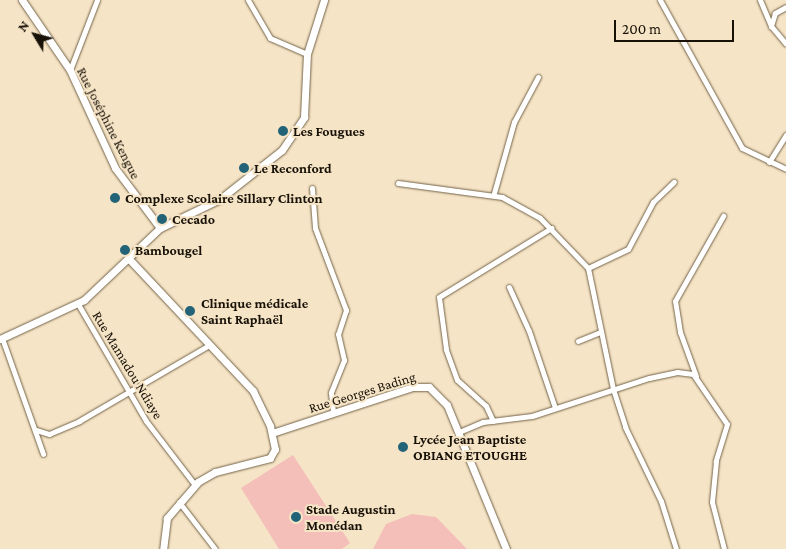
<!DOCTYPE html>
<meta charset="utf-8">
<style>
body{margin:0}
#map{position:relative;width:786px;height:549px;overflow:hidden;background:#f6e4c6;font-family:"Crimson Pro",serif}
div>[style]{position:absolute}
.green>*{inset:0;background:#f4beb9}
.roads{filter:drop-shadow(0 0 1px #736348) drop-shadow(0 0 1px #736348)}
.street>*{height:5px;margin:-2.5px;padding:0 2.5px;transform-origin:2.5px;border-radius:2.5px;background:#fff}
.secondary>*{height:7px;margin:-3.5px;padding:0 3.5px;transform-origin:3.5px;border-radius:3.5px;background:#fff}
.dots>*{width:14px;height:14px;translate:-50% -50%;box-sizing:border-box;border:2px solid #f6e4c6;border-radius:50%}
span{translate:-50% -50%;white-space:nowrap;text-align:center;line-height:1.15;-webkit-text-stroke:4px #f6e4c6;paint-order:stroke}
.street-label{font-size:14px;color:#171107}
.poi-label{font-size:14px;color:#171107;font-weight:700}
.left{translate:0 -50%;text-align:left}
.north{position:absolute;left:10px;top:10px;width:50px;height:50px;-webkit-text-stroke:4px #f6e4c6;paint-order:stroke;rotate:307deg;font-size:14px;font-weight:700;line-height:20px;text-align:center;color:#171107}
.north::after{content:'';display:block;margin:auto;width:18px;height:22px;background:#171107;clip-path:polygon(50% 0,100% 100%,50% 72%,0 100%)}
.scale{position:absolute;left:614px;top:20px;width:120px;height:22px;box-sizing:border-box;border:2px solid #171107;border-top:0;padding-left:6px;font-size:15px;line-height:18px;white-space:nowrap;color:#171107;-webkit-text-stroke:4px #f6e4c6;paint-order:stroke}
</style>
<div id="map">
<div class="green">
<div style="clip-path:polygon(293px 455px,350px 543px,342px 549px,279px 549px,241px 488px)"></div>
<div style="clip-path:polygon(412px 514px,436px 517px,467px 549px,373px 549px,386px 524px)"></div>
</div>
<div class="roads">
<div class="street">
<div style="left:248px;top:0;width:44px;rotate:59.9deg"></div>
<div style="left:270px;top:38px;width:40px;rotate:23.4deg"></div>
<div style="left:660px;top:0;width:169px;rotate:61deg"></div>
<div style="left:742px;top:148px;width:49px;rotate:25.5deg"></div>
<div style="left:760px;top:0;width:28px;rotate:67deg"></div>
<div style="left:786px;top:7px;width:13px;rotate:151deg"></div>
<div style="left:775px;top:13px;width:14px;rotate:107deg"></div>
<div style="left:771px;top:26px;width:23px;rotate:50deg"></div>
<div style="left:70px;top:70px;width:75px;rotate:-68.9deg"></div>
<div style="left:769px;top:162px;width:32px;rotate:-58deg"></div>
<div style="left:398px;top:183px;width:105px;rotate:7.7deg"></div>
<div style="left:502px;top:197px;width:43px;rotate:28.9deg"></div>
<div style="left:540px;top:218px;width:69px;rotate:46.2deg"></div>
<div style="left:588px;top:268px;width:124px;rotate:78.3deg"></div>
<div style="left:613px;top:389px;width:40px;rotate:72deg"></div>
<div style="left:625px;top:427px;width:82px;rotate:64.1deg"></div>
<div style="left:661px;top:501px;width:50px;rotate:72.6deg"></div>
<div style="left:312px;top:188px;width:40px;rotate:85.7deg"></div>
<div style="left:315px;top:228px;width:88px;rotate:69.3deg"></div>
<div style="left:346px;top:310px;width:25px;rotate:108deg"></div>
<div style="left:338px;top:334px;width:27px;rotate:77deg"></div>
<div style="left:344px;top:360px;width:35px;rotate:112deg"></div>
<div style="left:331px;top:393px;width:19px;rotate:84deg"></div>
<div style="left:494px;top:193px;width:74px;rotate:-74.3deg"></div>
<div style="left:514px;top:122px;width:51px;rotate:-61.9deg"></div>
<div style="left:588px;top:268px;width:44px;rotate:-25.4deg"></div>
<div style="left:628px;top:249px;width:53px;rotate:-62deg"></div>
<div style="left:653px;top:202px;width:29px;rotate:-44deg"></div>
<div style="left:509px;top:287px;width:48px;rotate:65.6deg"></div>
<div style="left:529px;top:331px;width:81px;rotate:71.3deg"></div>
<div style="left:78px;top:304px;width:135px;rotate:59.8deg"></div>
<div style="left:146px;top:421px;width:81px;rotate:52.6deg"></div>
<div style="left:2px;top:338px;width:123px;rotate:70.5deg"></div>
<div style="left:578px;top:341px;width:24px;rotate:-22deg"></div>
<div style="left:696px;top:376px;width:47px;rotate:-110deg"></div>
<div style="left:680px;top:332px;width:31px;rotate:-99deg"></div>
<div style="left:675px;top:301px;width:98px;rotate:-60.5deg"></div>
<div style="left:493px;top:421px;width:17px;rotate:-115deg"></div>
<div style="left:486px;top:406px;width:39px;rotate:-138deg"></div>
<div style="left:457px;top:380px;width:33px;rotate:-110deg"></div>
<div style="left:446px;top:349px;width:52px;rotate:-97.7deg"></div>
<div style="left:439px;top:297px;width:132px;rotate:-31.6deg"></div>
<div style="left:36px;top:430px;width:14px;rotate:17deg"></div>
<div style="left:49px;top:434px;width:33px;rotate:-23deg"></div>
<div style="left:79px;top:421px;width:151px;rotate:-30.3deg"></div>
<div style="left:459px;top:432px;width:26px;rotate:-23deg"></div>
<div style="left:483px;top:422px;width:49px;rotate:-7deg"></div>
<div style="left:532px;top:416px;width:123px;rotate:-18deg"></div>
<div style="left:649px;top:378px;width:29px;rotate:-12deg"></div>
<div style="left:677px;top:372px;width:16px;rotate:7deg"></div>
<div style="left:693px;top:374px;width:60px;rotate:55.8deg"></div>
<div style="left:727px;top:424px;width:39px;rotate:107deg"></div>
<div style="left:716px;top:461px;width:41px;rotate:95.6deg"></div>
<div style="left:712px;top:502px;width:49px;rotate:75.7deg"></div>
<div style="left:179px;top:502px;width:59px;rotate:52.5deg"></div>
</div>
<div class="secondary">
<div style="left:22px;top:0;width:85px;rotate:55.6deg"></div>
<div style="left:70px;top:70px;width:108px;rotate:65.3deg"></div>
<div style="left:115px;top:168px;width:75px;rotate:53.1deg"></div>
<div style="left:130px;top:260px;width:180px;rotate:46.8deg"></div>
<div style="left:253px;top:391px;width:39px;rotate:64deg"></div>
<div style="left:270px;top:426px;width:24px;rotate:78deg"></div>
<div style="left:275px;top:449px;width:10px;rotate:119deg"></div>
<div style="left:270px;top:458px;width:57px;rotate:165.7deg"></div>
<div style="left:215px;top:472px;width:20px;rotate:150deg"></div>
<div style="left:198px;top:482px;width:48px;rotate:130.7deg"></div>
<div style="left:167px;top:518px;width:31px;rotate:97deg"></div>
<div style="left:0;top:339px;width:93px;rotate:-24.9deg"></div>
<div style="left:84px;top:300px;width:105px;rotate:-43.5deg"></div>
<div style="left:160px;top:228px;width:67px;rotate:-25.8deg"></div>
<div style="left:220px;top:199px;width:79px;rotate:-38.3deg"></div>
<div style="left:282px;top:150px;width:40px;rotate:-56deg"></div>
<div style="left:304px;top:117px;width:63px;rotate:-87.3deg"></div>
<div style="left:307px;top:54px;width:57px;rotate:-72.5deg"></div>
<div style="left:272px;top:433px;width:148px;rotate:-18.1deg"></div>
<div style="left:413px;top:387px;width:16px"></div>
<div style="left:429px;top:387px;width:25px;rotate:45deg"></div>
<div style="left:447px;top:405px;width:156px;rotate:67.7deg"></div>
</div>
</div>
<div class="dots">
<div style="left:283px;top:131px;background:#236378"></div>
<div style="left:244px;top:168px;background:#236378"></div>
<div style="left:115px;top:198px;background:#236378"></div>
<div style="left:162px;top:219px;background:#236378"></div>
<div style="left:125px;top:250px;background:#236378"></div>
<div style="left:190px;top:311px;background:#236378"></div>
<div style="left:403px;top:447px;background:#236378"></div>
<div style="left:296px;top:517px;background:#236378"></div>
</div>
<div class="street-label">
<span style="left:109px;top:123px;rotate:63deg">Rue Joséphine Kengue</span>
<span style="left:128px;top:365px;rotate:59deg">Rue Mamadou Ndiaye</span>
<span style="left:362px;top:392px;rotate:-17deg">Rue Georges Bading</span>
</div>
<div class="poi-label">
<span class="left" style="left:293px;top:131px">Les Fougues</span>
<span class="left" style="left:254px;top:168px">Le Reconford</span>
<span class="left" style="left:125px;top:198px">Complexe Scolaire Sillary Clinton</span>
<span class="left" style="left:172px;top:219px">Cecado</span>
<span class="left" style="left:135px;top:250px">Bambougel</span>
<span class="left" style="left:201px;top:311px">Clinique médicale<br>Saint Raphaël</span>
<span class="left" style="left:413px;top:447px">Lycée Jean Baptiste<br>OBIANG ETOUGHE</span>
<span class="left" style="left:306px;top:517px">Stade Augustin<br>Monédan</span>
</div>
<div class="north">N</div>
<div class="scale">200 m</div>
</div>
